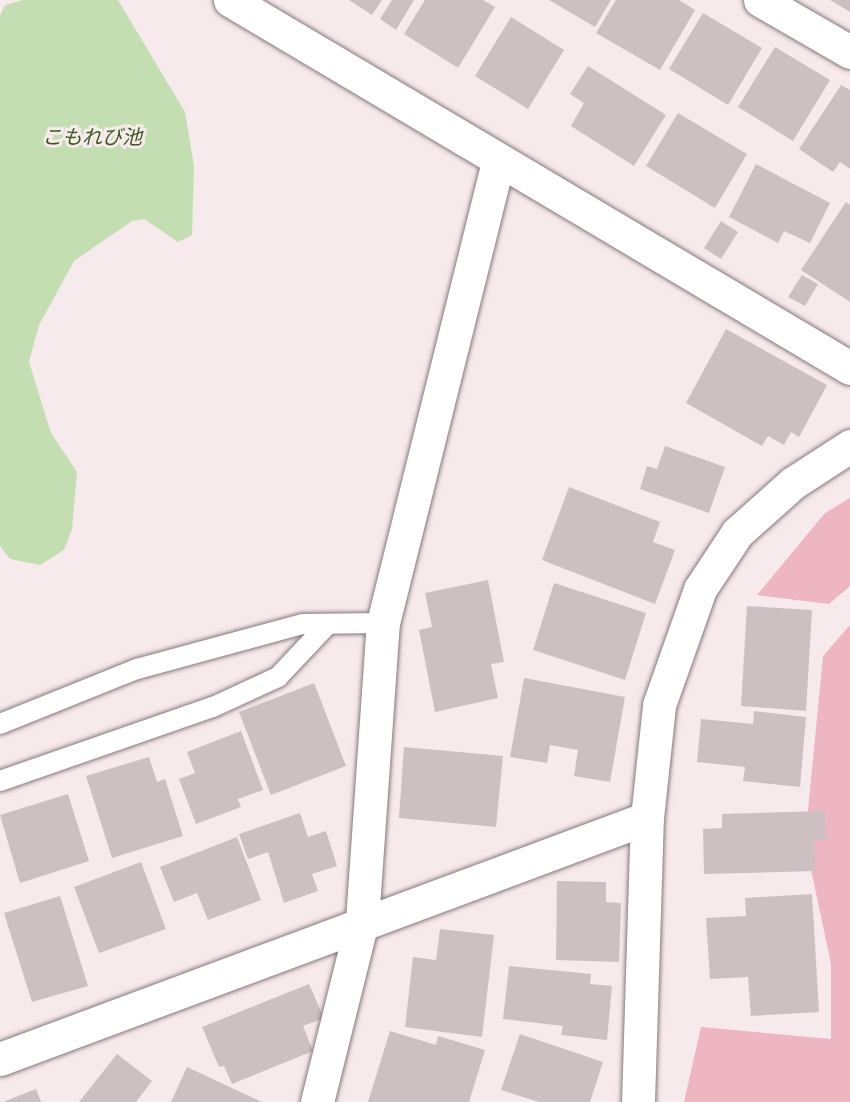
<!DOCTYPE html>
<meta charset="utf-8">
<style>
body{margin:0}
#map{position:relative;width:850px;height:1102px;overflow:hidden;background:#f7eaec;font-family:"DM Sans","Noto Sans JP",sans-serif}
div>[style]{position:absolute}
.green>*{inset:0;background:#eeb6c0}
.water>*{inset:0;background:#c3deb0}
.building>*{inset:0;background:#ccc0c2}
.roads{filter:drop-shadow(0 0 2px #85797b) drop-shadow(0 0 2px #85797b)}
.lane>*{height:20px;margin:-10px;padding:0 10px;transform-origin:10px;border-radius:10px;background:#fff}
.street>*{height:33px;margin:-16.5px;padding:0 16.5px;transform-origin:16.5px;border-radius:16.5px;background:#fff}
span{translate:-50% -50%;white-space:nowrap;text-align:center;line-height:1.15;-webkit-text-stroke:6px #f7eaec;paint-order:stroke}
.water-label{font-size:20px;color:#3a5a1c;font-style:italic}
</style>
<div id="map">
<div class="green">
<div style="clip-path:polygon(850px 498px,850px 586px,829px 604px,757px 595px,825px 513px)"></div>
<div style="clip-path:polygon(850px 625px,850px 1102px,684px 1102px,701px 1027px,831px 1039px,831px 964px,805px 841px,823px 656px)"></div>
</div>
<div class="water">
<div style="clip-path:polygon(23px 0,118px 0,185px 112px,194px 166px,192px 235px,178px 242px,144px 219px,132px 221px,74px 261px,39px 325px,29px 362px,51px 433px,77px 472px,72px 529px,64px 550px,40px 565px,10px 559px,0 546px,0 16px,5px 5px)"></div>
</div>
<div class="building">
<div style="clip-path:polygon(349px 0,382px 0,372px 15px)"></div>
<div style="clip-path:polygon(392px 0,414px 0,396px 30px,380px 19px)"></div>
<div style="clip-path:polygon(425px 0,483px 0,495px 7px,458px 68px,404px 34px)"></div>
<div style="clip-path:polygon(549px 0,611px 0,595px 27px)"></div>
<div style="clip-path:polygon(616px 0,679px 0,695px 10px,660px 70px,596px 33px)"></div>
<div style="clip-path:polygon(830px 0,850px 0,850px 12px)"></div>
<div style="clip-path:polygon(703px 13px,762px 48px,728px 105px,669px 69px)"></div>
<div style="clip-path:polygon(511px 17px,564px 50px,528px 109px,475px 76px)"></div>
<div style="clip-path:polygon(775px 47px,830px 80px,793px 141px,738px 107px)"></div>
<div style="clip-path:polygon(588px 66px,666px 115px,634px 166px,571px 126px,584px 103px,570px 94px)"></div>
<div style="clip-path:polygon(841px 85px,850px 90px,850px 169px,840px 162px,833px 172px,799px 149px)"></div>
<div style="clip-path:polygon(678px 113px,747px 154px,715px 208px,646px 166px)"></div>
<div style="clip-path:polygon(756px 164px,830px 203px,810px 243px,784px 231px,778px 243px,729px 217px)"></div>
<div style="clip-path:polygon(846px 202px,850px 205px,850px 302px,801px 270px)"></div>
<div style="clip-path:polygon(721px 221px,738px 232px,721px 259px,704px 248px)"></div>
<div style="clip-path:polygon(802px 275px,818px 284px,805px 306px,788px 297px)"></div>
<div style="clip-path:polygon(726px 329px,827px 385px,799px 437px,791px 432px,784px 445px,768px 436px,762px 446px,686px 403px)"></div>
<div style="clip-path:polygon(665px 446px,725px 467px,709px 513px,640px 489px,647px 466px,657px 469px)"></div>
<div style="clip-path:polygon(569px 487px,660px 522px,653px 542px,675px 550px,655px 604px,542px 560px)"></div>
<div style="clip-path:polygon(488px 580px,504px 662px,491px 664px,498px 698px,435px 712px,419px 630px,432px 627px,425px 593px)"></div>
<div style="clip-path:polygon(554px 583px,646px 613px,625px 680px,533px 650px)"></div>
<div style="clip-path:polygon(747px 606px,812px 610px,806px 711px,741px 706px)"></div>
<div style="clip-path:polygon(524px 678px,625px 697px,610px 782px,574px 776px,578px 750px,550px 745px,547px 763px,510px 757px)"></div>
<div style="clip-path:polygon(314px 683px,346px 766px,271px 795px,239px 712px)"></div>
<div style="clip-path:polygon(754px 711px,806px 717px,800px 787px,743px 781px,745px 767px,697px 762px,701px 719px,753px 724px)"></div>
<div style="clip-path:polygon(241px 731px,263px 790px,238px 799px,241px 807px,196px 824px,179px 779px,195px 773px,187px 752px)"></div>
<div style="clip-path:polygon(404px 747px,503px 756px,496px 827px,399px 818px)"></div>
<div style="clip-path:polygon(149px 757px,157px 782px,165px 779px,183px 836px,112px 858px,86px 776px)"></div>
<div style="clip-path:polygon(68px 794px,89px 861px,20px 883px,0 815px)"></div>
<div style="clip-path:polygon(825px 811px,826px 840px,814px 840px,815px 871px,704px 874px,703px 829px,722px 828px,722px 814px)"></div>
<div style="clip-path:polygon(300px 813px,308px 837px,326px 831px,337px 866px,312px 874px,318px 891px,284px 903px,268px 852px,248px 859px,239px 834px)"></div>
<div style="clip-path:polygon(237px 837px,261px 900px,208px 920px,197px 893px,174px 902px,160px 867px)"></div>
<div style="clip-path:polygon(141px 862px,166px 929px,99px 953px,74px 887px)"></div>
<div style="clip-path:polygon(557px 881px,606px 882px,606px 902px,621px 903px,619px 962px,556px 960px)"></div>
<div style="clip-path:polygon(812px 894px,819px 1012px,751px 1016px,748px 977px,710px 979px,706px 918px,746px 916px,745px 898px)"></div>
<div style="clip-path:polygon(60px 896px,88px 986px,32px 1002px,4px 913px)"></div>
<div style="clip-path:polygon(440px 929px,494px 935px,482px 1037px,405px 1027px,413px 957px,436px 960px)"></div>
<div style="clip-path:polygon(509px 966px,591px 974px,590px 984px,612px 986px,607px 1040px,561px 1035px,563px 1026px,503px 1019px)"></div>
<div style="clip-path:polygon(309px 984px,324px 1018px,303px 1026px,313px 1051px,232px 1084px,224px 1066px,219px 1067px,202px 1027px)"></div>
<div style="clip-path:polygon(390px 1031px,436px 1045px,438px 1036px,485px 1050px,469px 1102px,368px 1102px)"></div>
<div style="clip-path:polygon(520px 1034px,603px 1062px,590px 1102px,539px 1102px,501px 1090px)"></div>
<div style="clip-path:polygon(117px 1054px,152px 1081px,136px 1102px,79px 1102px)"></div>
<div style="clip-path:polygon(187px 1067px,262px 1102px,171px 1102px)"></div>
<div style="clip-path:polygon(36px 1089px,41px 1102px,3px 1102px)"></div>
</div>
<div class="roads">
<div class="lane">
<div style="left:0;top:724px;width:148px;rotate:-21.9deg"></div>
<div style="left:137px;top:669px;width:172px;rotate:-15.2deg"></div>
<div style="left:303px;top:624px;width:80px;rotate:-0.7deg"></div>
<div style="left:0;top:781px;width:225px;rotate:-19.2deg"></div>
<div style="left:213px;top:707px;width:72px;rotate:-24.8deg"></div>
<div style="left:278px;top:677px;width:73px;rotate:-46.7deg"></div>
</div>
<div class="street">
<div style="left:230px;top:0;width:721px;rotate:30.69deg"></div>
<div style="left:760px;top:0;width:104px;rotate:30deg"></div>
<div style="left:0;top:1059px;width:690px;rotate:-20.43deg"></div>
<div style="left:317px;top:1102px;width:187px;rotate:-76deg"></div>
<div style="left:362px;top:921px;width:299px;rotate:-86deg"></div>
<div style="left:383px;top:623px;width:475px;rotate:-76deg"></div>
<div style="left:638px;top:1102px;width:284px;rotate:-88.2deg"></div>
<div style="left:647px;top:818px;width:114px;rotate:-83.9deg"></div>
<div style="left:659px;top:705px;width:123px;rotate:-70.5deg"></div>
<div style="left:700px;top:589px;width:67px;rotate:-56.5deg"></div>
<div style="left:737px;top:533px;width:75px;rotate:-41.8deg"></div>
<div style="left:793px;top:483px;width:68px;rotate:-33deg"></div>
</div>
</div>
<div class="water-label">
<span style="left:92px;top:137px">こもれび池</span>
</div>
</div>
